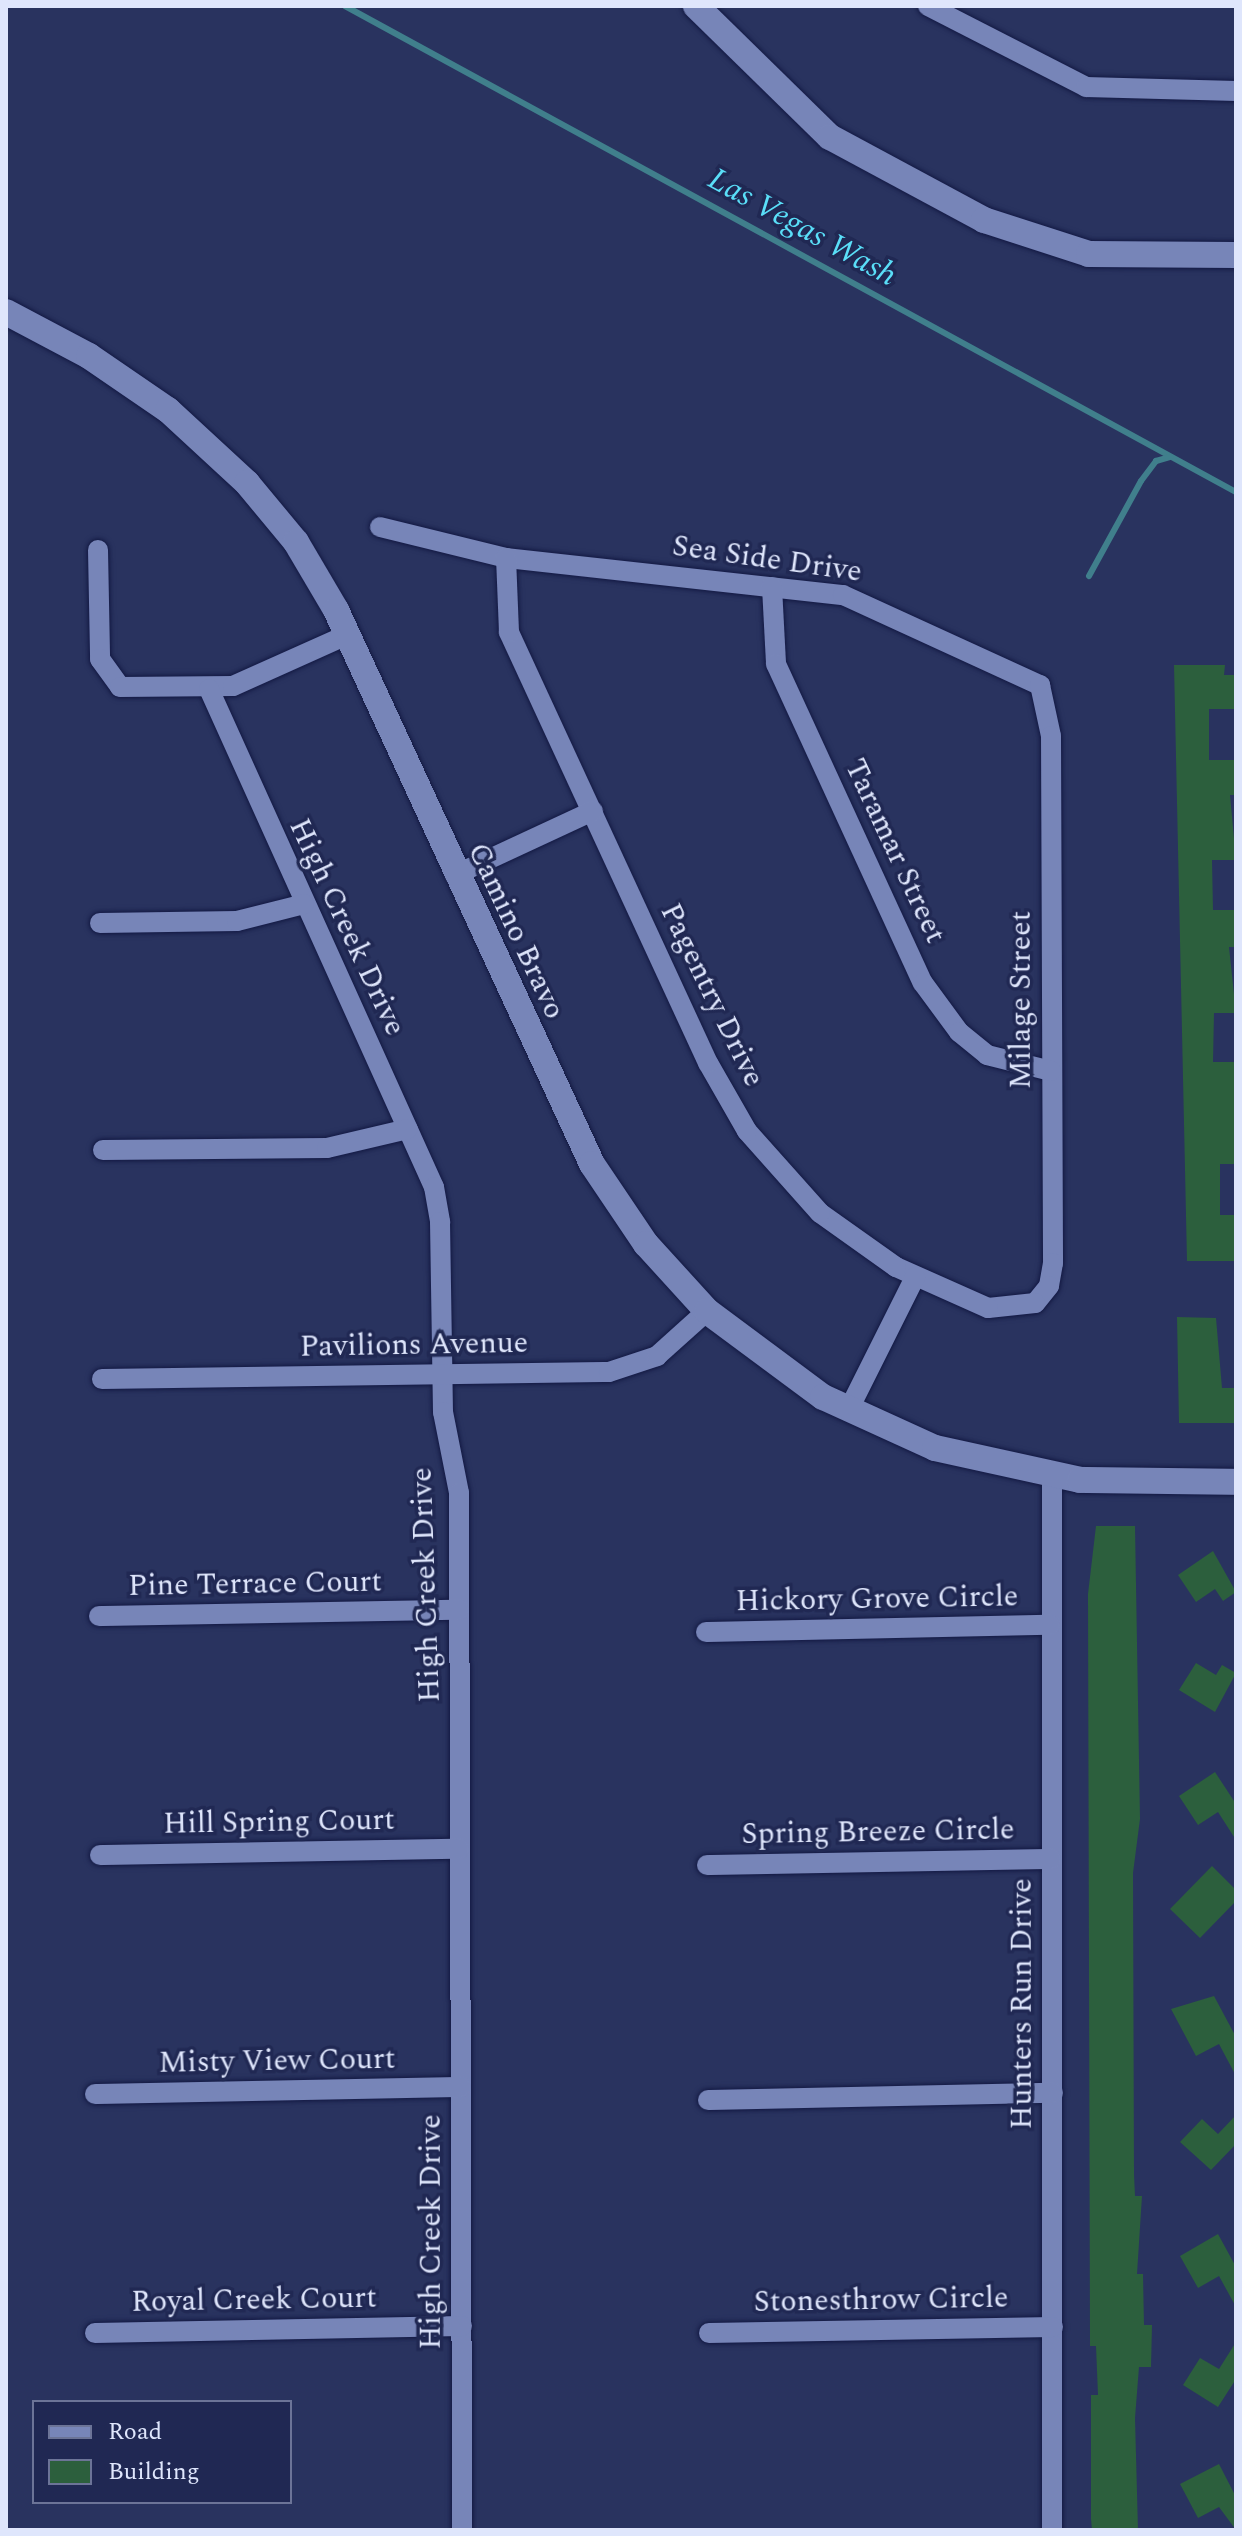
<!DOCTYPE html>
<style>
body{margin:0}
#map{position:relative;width:1242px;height:2536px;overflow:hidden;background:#29335f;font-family:Spectral,serif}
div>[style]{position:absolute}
.stream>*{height:6px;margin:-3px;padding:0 3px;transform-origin:3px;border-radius:3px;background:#407f8c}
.building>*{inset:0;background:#2c5f3d}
.roads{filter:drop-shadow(0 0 2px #131943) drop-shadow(0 0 2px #131943)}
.minor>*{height:20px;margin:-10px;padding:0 10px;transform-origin:10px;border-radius:10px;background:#7785b8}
.tertiary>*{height:26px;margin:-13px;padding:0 13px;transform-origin:13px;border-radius:13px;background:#7785b8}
span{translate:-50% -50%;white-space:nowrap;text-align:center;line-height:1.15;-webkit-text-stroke:7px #202853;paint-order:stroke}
.street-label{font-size:30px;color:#dfe6fc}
.water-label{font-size:32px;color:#5adef8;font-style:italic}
.frame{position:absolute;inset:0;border:8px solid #dfe6fc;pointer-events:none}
.legend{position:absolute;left:32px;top:2400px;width:260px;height:104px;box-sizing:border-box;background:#202853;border:2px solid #6c7497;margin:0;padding:10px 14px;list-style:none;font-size:24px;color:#dfe6fc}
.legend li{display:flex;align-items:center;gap:16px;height:40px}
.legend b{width:40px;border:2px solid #6c7497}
</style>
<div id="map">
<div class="stream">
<div style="left:345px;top:6px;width:1015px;rotate:28.61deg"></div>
<div style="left:1089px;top:576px;width:108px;rotate:-61.3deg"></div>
<div style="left:1141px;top:481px;width:25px;rotate:-53deg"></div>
<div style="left:1156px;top:461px;width:15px;rotate:-16deg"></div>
</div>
<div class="building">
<div style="clip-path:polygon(1174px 665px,1225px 665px,1224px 675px,1236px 675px,1236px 709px,1209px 709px,1209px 760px,1236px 760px,1236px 795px,1230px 795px,1236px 860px,1212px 860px,1213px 910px,1236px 910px,1236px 947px,1229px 947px,1236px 1013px,1214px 1013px,1213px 1062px,1236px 1062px,1236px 1164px,1220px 1164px,1220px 1215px,1236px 1215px,1236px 1261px,1187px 1261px)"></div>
<div style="clip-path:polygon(1177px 1317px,1216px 1318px,1222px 1388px,1236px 1388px,1234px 1423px,1179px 1423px)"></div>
<div style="clip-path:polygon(1096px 1526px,1135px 1526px,1140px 1819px,1133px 1873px,1134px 2174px,1135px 2196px,1142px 2196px,1137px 2274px,1143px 2274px,1144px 2325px,1152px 2325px,1151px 2367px,1139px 2367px,1135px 2418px,1138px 2530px,1092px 2530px,1091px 2519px,1091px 2395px,1098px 2395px,1096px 2346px,1090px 2346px,1088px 1594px)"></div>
<div style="clip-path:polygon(1213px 1551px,1236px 1592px,1223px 1601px,1215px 1589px,1196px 1602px,1178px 1575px)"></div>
<div style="clip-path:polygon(1196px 1663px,1216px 1675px,1222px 1665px,1236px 1673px,1215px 1712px,1179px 1690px)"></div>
<div style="clip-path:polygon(1215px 1772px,1236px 1804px,1236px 1840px,1218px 1812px,1198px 1825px,1179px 1796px)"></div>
<div style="clip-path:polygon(1212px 1866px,1236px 1890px,1236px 1901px,1200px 1938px,1170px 1909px)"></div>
<div style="clip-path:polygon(1214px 1996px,1236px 2037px,1236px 2076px,1219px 2044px,1196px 2056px,1171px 2009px)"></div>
<div style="clip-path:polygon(1236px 2115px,1236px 2144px,1211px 2170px,1180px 2142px,1202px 2119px,1218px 2134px)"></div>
<div style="clip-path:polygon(1218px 2234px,1236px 2267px,1236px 2307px,1219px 2276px,1198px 2288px,1180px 2256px)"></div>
<div style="clip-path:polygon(1236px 2342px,1236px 2379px,1218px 2407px,1183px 2385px,1200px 2358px,1219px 2369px)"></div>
<div style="clip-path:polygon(1219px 2464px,1236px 2497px,1236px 2530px,1219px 2507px,1198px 2518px,1180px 2484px)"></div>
</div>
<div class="roads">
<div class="minor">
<div style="left:928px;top:6px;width:178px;rotate:27.1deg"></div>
<div style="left:1086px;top:87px;width:150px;rotate:1.5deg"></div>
<div style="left:380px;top:527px;width:130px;rotate:13.8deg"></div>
<div style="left:506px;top:558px;width:339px;rotate:6.3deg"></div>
<div style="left:843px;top:595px;width:217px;rotate:24.6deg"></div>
<div style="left:1040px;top:685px;width:52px;rotate:77.8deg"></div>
<div style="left:1051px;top:736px;width:527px;rotate:89.78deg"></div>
<div style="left:1053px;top:1263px;width:23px;rotate:100deg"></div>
<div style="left:1049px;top:1286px;width:22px;rotate:129deg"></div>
<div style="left:1035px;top:1303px;width:47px;rotate:173.9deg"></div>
<div style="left:988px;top:1308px;width:101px;rotate:-156deg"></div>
<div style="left:896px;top:1267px;width:93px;rotate:-144.6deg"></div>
<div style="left:820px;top:1213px;width:110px;rotate:-131.7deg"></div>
<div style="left:747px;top:1131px;width:78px;rotate:-119.8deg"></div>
<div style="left:708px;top:1063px;width:475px;rotate:-114.8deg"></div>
<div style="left:509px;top:632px;width:74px;rotate:-92.3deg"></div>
<div style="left:98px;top:550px;width:109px;rotate:88.9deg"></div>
<div style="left:100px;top:659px;width:34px;rotate:54deg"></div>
<div style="left:120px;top:687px;width:113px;rotate:-0.5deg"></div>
<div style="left:233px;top:686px;width:125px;rotate:-24.1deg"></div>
<div style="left:772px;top:587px;width:77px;rotate:87deg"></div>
<div style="left:776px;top:664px;width:351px;rotate:65.3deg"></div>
<div style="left:923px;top:983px;width:61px;rotate:53.7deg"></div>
<div style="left:959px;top:1032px;width:36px;rotate:39deg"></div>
<div style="left:987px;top:1055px;width:66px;rotate:14deg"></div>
<div style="left:209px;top:689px;width:546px;rotate:65.69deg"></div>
<div style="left:434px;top:1187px;width:36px;rotate:80deg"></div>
<div style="left:440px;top:1222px;width:190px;rotate:89.1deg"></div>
<div style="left:443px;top:1412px;width:83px;rotate:78.8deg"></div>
<div style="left:459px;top:1493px;width:1037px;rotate:89.83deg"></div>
<div style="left:455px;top:875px;width:152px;rotate:-24.9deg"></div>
<div style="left:100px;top:923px;width:137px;rotate:-0.8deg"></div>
<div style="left:237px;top:921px;width:69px;rotate:-14.2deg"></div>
<div style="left:103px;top:1150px;width:224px;rotate:-0.5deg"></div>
<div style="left:327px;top:1148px;width:83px;rotate:-13.2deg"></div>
<div style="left:102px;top:1379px;width:507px;rotate:-0.79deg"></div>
<div style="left:609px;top:1372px;width:51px;rotate:-18.4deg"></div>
<div style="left:657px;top:1356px;width:67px;rotate:-42deg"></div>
<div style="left:848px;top:1411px;width:150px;rotate:-63.4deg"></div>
<div style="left:1052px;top:1477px;width:1053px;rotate:90deg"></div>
<div style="left:99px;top:1616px;width:360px;rotate:-1deg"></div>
<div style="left:706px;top:1632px;width:344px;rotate:-1.2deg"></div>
<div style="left:100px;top:1855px;width:359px;rotate:-1deg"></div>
<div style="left:707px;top:1865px;width:344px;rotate:-1deg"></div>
<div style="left:95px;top:2094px;width:366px;rotate:-1.1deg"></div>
<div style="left:708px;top:2100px;width:345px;rotate:-1.2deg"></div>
<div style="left:95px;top:2333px;width:367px;rotate:-1.1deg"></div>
<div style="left:709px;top:2333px;width:344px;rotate:-1deg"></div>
</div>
<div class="tertiary">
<div style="left:696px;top:6px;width:187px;rotate:44.4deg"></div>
<div style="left:830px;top:137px;width:175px;rotate:28.3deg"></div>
<div style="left:984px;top:220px;width:110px;rotate:17.9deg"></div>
<div style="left:1089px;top:254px;width:147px;rotate:0.4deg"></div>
<div style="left:6px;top:312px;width:94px;rotate:27.9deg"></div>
<div style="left:89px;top:356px;width:96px;rotate:34.4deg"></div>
<div style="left:168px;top:410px;width:108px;rotate:42.7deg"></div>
<div style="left:247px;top:483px;width:77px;rotate:50.3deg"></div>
<div style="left:296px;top:542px;width:79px;rotate:59.5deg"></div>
<div style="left:336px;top:610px;width:610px;rotate:65.2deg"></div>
<div style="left:592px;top:1164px;width:97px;rotate:56deg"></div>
<div style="left:646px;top:1244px;width:91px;rotate:47.7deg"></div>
<div style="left:707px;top:1311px;width:144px;rotate:36.6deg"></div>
<div style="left:823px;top:1397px;width:123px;rotate:24.5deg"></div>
<div style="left:935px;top:1448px;width:148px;rotate:12.4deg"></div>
<div style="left:1080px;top:1480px;width:156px;rotate:0.7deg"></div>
</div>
</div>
<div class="street-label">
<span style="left:767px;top:559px;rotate:8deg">Sea Side Drive</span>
<span style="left:895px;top:851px;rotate:65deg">Taramar Street</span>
<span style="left:347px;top:927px;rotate:65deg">High Creek Drive</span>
<span style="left:516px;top:931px;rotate:65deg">Camino Bravo</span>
<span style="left:712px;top:995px;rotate:64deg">Pagentry Drive</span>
<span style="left:1021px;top:1000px;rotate:-90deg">Milage Street</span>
<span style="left:414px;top:1345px;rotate:-1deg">Pavilions Avenue</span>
<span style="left:255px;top:1584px;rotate:-1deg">Pine Terrace Court</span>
<span style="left:426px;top:1585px;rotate:-92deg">High Creek Drive</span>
<span style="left:877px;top:1599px;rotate:-1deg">Hickory Grove Circle</span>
<span style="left:279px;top:1822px;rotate:-1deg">Hill Spring Court</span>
<span style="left:878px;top:1832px;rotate:-1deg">Spring Breeze Circle</span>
<span style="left:1022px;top:2004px;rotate:-90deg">Hunters Run Drive</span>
<span style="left:277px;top:2061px;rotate:-1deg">Misty View Court</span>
<span style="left:431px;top:2232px;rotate:-90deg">High Creek Drive</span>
<span style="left:254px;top:2300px;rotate:-1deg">Royal Creek Court</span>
<span style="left:881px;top:2300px;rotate:-1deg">Stonesthrow Circle</span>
</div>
<div class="water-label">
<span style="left:802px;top:228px;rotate:29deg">Las Vegas Wash</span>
</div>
<div class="frame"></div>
<ul class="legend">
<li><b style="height:10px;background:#7785b8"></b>Road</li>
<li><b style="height:22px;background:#2c5f3d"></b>Building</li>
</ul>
</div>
